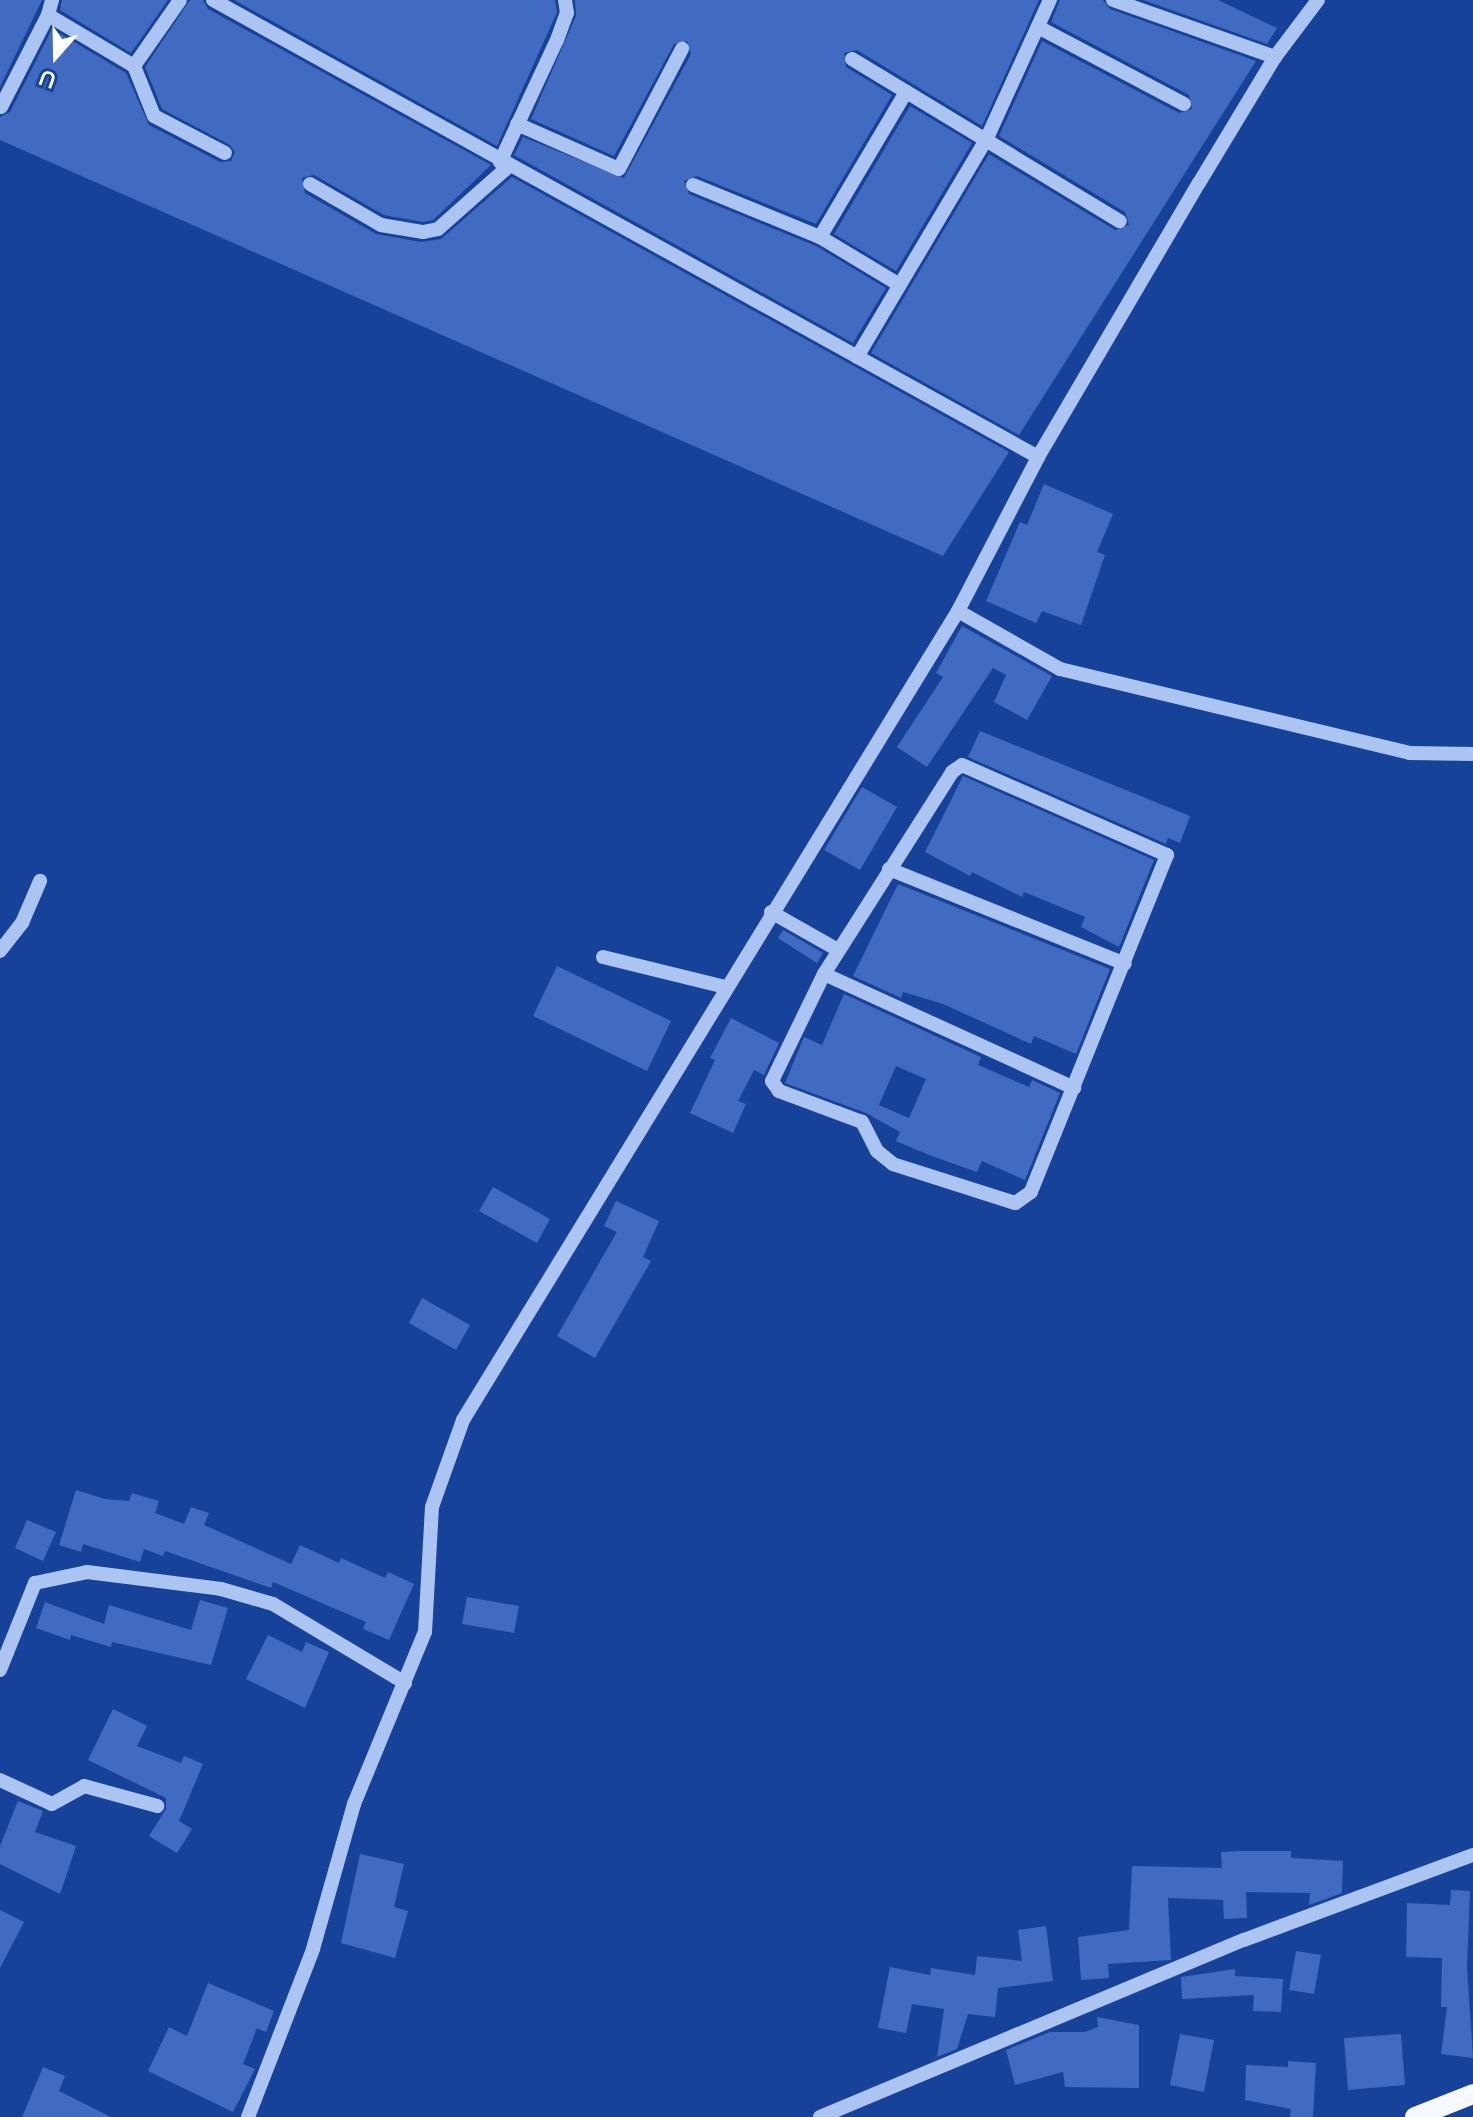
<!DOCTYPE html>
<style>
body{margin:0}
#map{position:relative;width:1473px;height:2117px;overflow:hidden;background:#174299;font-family:"Nunito Sans",sans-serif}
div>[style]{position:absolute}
.building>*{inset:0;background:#406bc0}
.minor>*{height:14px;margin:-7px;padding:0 7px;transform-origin:7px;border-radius:7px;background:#acc4f1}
.major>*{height:20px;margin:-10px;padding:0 10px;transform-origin:10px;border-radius:10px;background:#f6f9ff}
span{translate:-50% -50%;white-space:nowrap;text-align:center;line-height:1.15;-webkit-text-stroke:6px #174299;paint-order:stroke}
.north{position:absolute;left:16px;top:16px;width:80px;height:80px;-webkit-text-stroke:6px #174299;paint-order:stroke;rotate:200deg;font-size:22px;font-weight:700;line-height:32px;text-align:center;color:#fff}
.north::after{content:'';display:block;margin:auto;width:28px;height:36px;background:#fff;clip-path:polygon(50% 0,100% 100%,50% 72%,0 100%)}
</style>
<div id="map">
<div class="building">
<div style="clip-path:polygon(0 0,42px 0,0 87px)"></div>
<div style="clip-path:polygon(62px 0,168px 0,131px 53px,60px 10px)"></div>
<div style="clip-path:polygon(190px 0,203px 0,208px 9px,491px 165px,433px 220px,423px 222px,384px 215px,314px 175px,302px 178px,305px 193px,376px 234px,421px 242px,441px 239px,512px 177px,1009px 452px,943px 556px,0 140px,0 117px,10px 112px,52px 29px,126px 73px,149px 125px,220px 162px,231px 161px,235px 152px,230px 145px,162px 109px,145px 67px)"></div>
<div style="clip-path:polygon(234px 0,555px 0,557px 12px,497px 146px)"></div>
<div style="clip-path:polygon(575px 0,1039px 0,982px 126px,857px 50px,844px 53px,846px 67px,892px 95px,816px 224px,697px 176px,684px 181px,689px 194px,816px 246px,886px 288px,853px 343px,514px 155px,523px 137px,624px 178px,691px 54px,687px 41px,674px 44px,614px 156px,531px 119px,576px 16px)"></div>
<div style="clip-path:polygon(1060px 0,1103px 0,1110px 9px,1256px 61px,1019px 435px,871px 353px,989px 154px,1115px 230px,1129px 225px,1125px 212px,999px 136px,1042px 41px,1179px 113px,1192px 109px,1189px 95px,1051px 22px)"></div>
<div style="clip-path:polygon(1143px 0,1218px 0,1277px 28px,1267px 44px)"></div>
<div style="clip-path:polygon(910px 106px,972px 143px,896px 271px,834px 234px)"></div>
<div style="clip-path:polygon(1044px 484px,1113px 514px,1097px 552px,1105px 555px,1081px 625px,1042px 611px,1036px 623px,986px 601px,1020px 522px,1027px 525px)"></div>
<div style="clip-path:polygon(962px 626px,1052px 676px,1027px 720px,994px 702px,1006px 675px,993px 668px,927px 767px,897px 747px,943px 677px,936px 673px)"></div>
<div style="clip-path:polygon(980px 731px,1190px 816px,1180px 843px,1168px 838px,1166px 844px,968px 757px)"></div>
<div style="clip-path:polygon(963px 776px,1154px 860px,1119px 947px,1081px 927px,1085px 917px,1024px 892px,1022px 897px,972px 872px,970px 876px,925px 852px)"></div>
<div style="clip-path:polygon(862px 787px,897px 807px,860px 870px,824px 850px)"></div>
<div style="clip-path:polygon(898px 884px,1110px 969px,1076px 1054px,1034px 1036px,1031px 1044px,943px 1004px,903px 992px,901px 998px,853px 976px)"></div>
<div style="clip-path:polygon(783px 930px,823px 953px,817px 963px,778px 938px)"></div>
<div style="clip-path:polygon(557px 966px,671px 1021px,647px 1071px,533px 1016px)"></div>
<div style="clip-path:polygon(evenodd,844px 994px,981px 1057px,978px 1065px,1029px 1087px,1032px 1080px,1060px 1093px,1025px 1180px,982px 1161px,977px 1172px,929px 1155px,896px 1141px,900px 1132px,866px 1113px,785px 1083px,804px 1037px,822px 1045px,844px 994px,896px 1066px,926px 1079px,909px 1118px,879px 1105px,896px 1066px)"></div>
<div style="clip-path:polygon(731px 1018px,779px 1043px,764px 1075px,754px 1070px,738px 1101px,746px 1104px,733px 1133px,690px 1113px,715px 1060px,710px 1058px)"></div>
<div style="clip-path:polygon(493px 1187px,550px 1219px,537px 1243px,479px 1211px)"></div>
<div style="clip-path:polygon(616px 1201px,659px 1221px,643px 1257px,651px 1261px,595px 1358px,557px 1336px,617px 1232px,604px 1226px)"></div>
<div style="clip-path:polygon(422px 1298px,470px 1325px,456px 1350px,409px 1323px)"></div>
<div style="clip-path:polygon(76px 1490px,105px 1499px,129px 1501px,132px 1493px,159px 1501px,155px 1513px,184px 1524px,191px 1507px,209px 1513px,204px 1525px,291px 1564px,300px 1545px,339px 1563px,341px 1558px,385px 1578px,388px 1572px,414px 1584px,389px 1640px,363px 1629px,366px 1622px,273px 1582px,271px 1588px,165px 1551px,163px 1556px,144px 1549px,140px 1562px,83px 1544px,81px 1552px,59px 1545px)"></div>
<div style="clip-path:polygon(27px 1520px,56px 1532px,43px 1561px,15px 1548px)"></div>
<div style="clip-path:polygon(467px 1597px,519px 1606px,514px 1633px,462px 1624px)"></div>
<div style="clip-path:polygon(200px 1600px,228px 1608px,211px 1665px,112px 1642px,111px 1647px,71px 1635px,70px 1640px,36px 1628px,45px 1602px,104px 1624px,109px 1605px,191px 1630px)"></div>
<div style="clip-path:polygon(268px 1635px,302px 1652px,306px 1642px,329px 1652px,305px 1708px,246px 1679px)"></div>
<div style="clip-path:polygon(113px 1709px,147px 1726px,137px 1746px,181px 1763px,184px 1756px,203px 1764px,179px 1821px,192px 1829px,177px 1853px,149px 1836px,166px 1809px,166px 1798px,88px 1760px)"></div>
<div style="clip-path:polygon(18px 1801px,43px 1811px,35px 1832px,76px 1846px,60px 1894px,0 1864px,0 1846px)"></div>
<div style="clip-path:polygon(1240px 1851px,1291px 1851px,1291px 1858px,1343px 1861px,1342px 1893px,1309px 1905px,1310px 1893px,1246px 1892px,1247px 1918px,1224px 1919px,1223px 1900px,1168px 1898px,1171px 1960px,1108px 1964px,1109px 1978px,1081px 1980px,1078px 1937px,1129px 1930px,1132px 1866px,1222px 1868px,1221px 1852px)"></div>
<div style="clip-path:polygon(360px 1854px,404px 1864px,394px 1907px,408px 1911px,395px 1958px,341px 1943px)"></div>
<div style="clip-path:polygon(1451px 1890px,1470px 1891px,1467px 1967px,1473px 2058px,1441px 2054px,1447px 2007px,1441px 2007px,1442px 1958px,1406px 1957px,1407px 1903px,1450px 1905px)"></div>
<div style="clip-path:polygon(0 1910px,24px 1922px,0 1968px)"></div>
<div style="clip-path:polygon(1046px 1926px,1053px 1981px,998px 1988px,995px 2017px,968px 2014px,957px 2049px,937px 2057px,944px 2009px,912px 2004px,906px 2033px,878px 2028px,890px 1967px,930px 1975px,931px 1968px,975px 1975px,977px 1956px,1022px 1961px,1018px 1930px)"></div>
<div style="clip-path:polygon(1296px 1951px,1321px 1955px,1314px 1994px,1289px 1990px)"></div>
<div style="clip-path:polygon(1235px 1969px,1235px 1976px,1283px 1979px,1281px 2012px,1253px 2011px,1254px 1995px,1182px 1999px,1181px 1977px)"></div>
<div style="clip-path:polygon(208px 1983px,274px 2011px,266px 2032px,257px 2028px,243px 2064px,255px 2069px,233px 2112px,148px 2071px,169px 2027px,187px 2036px)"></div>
<div style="clip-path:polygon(1097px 2017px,1139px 2025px,1139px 2088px,1065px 2087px,1063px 2072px,1015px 2085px,1006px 2050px,1050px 2032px,1085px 2032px,1098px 2027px)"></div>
<div style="clip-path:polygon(1180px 2034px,1214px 2040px,1204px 2092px,1170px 2085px)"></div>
<div style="clip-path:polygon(1401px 2034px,1405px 2085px,1348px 2090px,1344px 2038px)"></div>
<div style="clip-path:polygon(1288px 2061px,1316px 2063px,1313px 2117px,1290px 2117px,1291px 2109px,1245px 2100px,1246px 2065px,1288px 2067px)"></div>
<div style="clip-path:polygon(43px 2067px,65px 2076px,59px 2091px,111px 2117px,22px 2117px)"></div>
</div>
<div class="minor">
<div style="left:52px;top:0;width:16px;rotate:105deg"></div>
<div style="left:48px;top:15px;width:100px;rotate:30.7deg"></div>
<div style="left:134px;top:66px;width:80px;rotate:-55.1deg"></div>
<div style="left:213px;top:0;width:943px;rotate:28.98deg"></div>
<div style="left:1113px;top:0;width:172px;rotate:19.4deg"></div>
<div style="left:1038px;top:27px;width:165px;rotate:27.8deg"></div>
<div style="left:852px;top:59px;width:313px;rotate:31.2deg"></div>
<div style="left:134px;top:66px;width:54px;rotate:68.2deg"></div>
<div style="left:154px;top:116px;width:80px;rotate:27.5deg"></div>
<div style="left:1px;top:107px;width:103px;rotate:-62.9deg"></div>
<div style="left:517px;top:124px;width:111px;rotate:23.8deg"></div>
<div style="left:619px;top:169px;width:136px;rotate:-62.3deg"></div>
<div style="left:500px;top:162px;width:135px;rotate:-65deg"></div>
<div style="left:557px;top:40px;width:29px;rotate:-70deg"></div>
<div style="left:567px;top:13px;width:13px;rotate:-99deg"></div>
<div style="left:310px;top:184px;width:82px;rotate:30deg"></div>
<div style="left:381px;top:225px;width:43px;rotate:9.5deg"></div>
<div style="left:423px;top:232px;width:15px;rotate:-11deg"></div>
<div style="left:438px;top:229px;width:95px;rotate:-41.6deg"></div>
<div style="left:693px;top:185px;width:137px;rotate:22.3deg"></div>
<div style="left:820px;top:237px;width:93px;rotate:31deg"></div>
<div style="left:820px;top:237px;width:169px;rotate:-59.3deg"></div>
<div style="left:857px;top:357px;width:255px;rotate:-59.3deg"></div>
<div style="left:987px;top:138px;width:152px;rotate:-65.5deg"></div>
<div style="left:958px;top:611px;width:117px;rotate:29.6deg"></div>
<div style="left:1060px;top:669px;width:359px;rotate:13.5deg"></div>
<div style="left:1409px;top:753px;width:64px;rotate:0.9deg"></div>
<div style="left:962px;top:765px;width:224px;rotate:23.7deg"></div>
<div style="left:1167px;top:855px;width:363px;rotate:112deg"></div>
<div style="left:1031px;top:1192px;width:19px;rotate:145deg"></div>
<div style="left:1015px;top:1203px;width:128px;rotate:-162.3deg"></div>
<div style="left:893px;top:1164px;width:21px;rotate:-141deg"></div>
<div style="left:877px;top:1151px;width:33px;rotate:-117deg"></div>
<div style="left:862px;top:1122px;width:89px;rotate:-159.5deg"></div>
<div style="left:779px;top:1091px;width:12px;rotate:-125deg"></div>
<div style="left:772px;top:1081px;width:119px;rotate:-64.1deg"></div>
<div style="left:824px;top:974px;width:239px;rotate:-57.6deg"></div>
<div style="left:952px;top:772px;width:12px;rotate:-35deg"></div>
<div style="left:889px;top:869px;width:254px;rotate:21.9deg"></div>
<div style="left:771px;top:912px;width:77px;rotate:29.6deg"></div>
<div style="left:0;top:951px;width:36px;rotate:-52deg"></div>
<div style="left:22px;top:923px;width:46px;rotate:-66.8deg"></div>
<div style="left:603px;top:957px;width:126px;rotate:13.8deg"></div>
<div style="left:824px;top:974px;width:275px;rotate:24.5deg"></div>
<div style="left:0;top:1670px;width:94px;rotate:-68.1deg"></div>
<div style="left:35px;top:1583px;width:53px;rotate:-11.9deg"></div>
<div style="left:87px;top:1572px;width:135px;rotate:7.2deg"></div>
<div style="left:221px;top:1589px;width:54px;rotate:16.1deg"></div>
<div style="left:273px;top:1604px;width:154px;rotate:30.9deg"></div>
<div style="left:0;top:1780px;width:57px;rotate:24.8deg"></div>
<div style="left:52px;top:1804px;width:37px;rotate:-29deg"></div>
<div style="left:84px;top:1786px;width:76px;rotate:15.3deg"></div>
<div style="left:248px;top:2117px;width:180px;rotate:-68.8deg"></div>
<div style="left:313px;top:1949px;width:151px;rotate:-74.2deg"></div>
<div style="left:354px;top:1804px;width:186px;rotate:-67.6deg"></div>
<div style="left:425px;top:1632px;width:125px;rotate:-86.8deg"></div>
<div style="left:432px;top:1507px;width:92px;rotate:-70.4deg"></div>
<div style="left:463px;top:1420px;width:948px;rotate:-58.54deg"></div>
<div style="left:958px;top:611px;width:174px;rotate:-62.5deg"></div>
<div style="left:1038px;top:457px;width:318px;rotate:-59.6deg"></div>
<div style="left:1199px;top:183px;width:147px;rotate:-58.9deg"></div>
<div style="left:1275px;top:57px;width:71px;rotate:-53deg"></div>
<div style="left:820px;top:2117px;width:459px;rotate:-22.7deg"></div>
<div style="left:1244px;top:1940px;width:244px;rotate:-20.4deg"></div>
</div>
<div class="major">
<div style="left:1415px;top:2117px;width:62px;rotate:-21.6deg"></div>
</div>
<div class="north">U</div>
</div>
